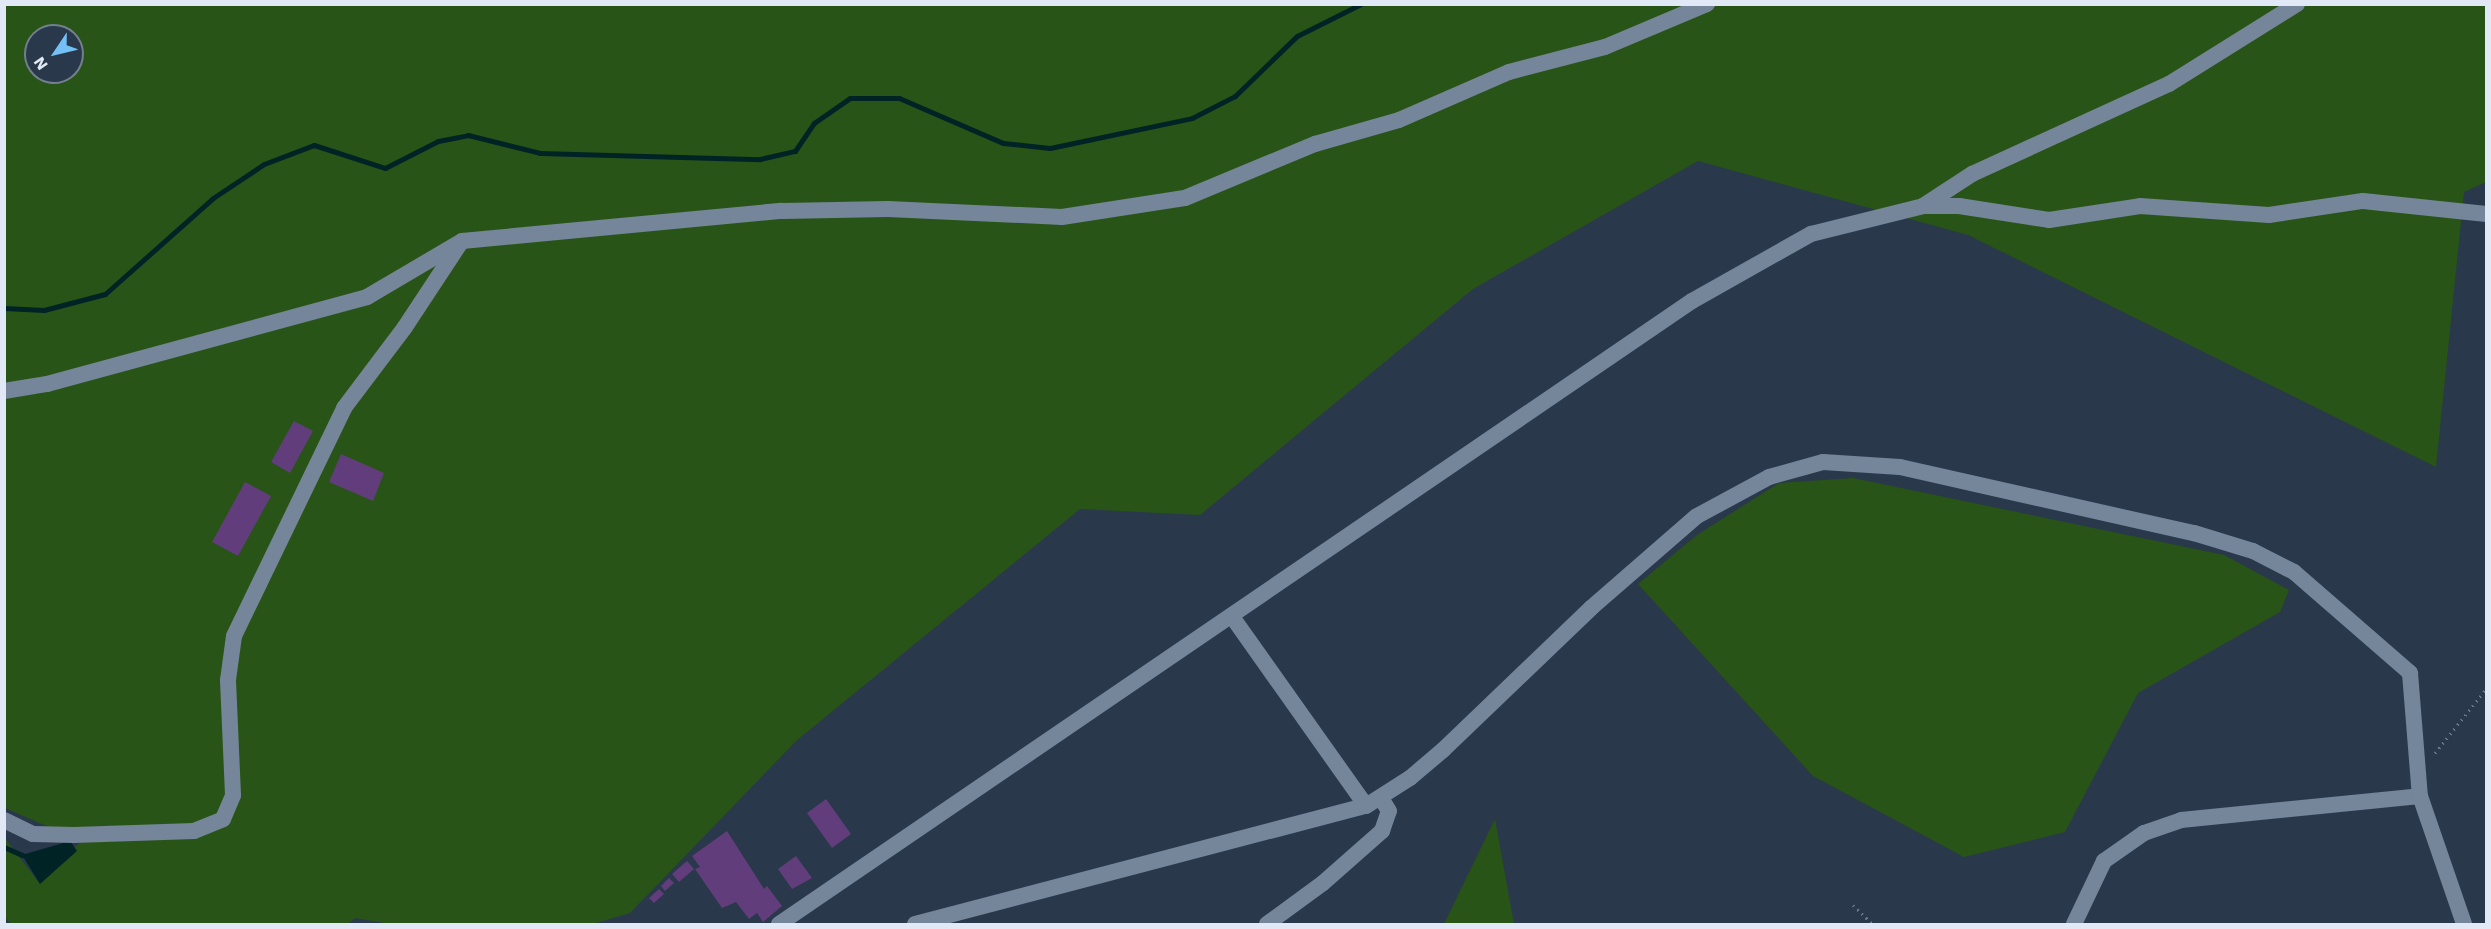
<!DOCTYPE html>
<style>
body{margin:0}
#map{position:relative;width:2491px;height:929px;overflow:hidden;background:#29384a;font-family:"Work Sans",sans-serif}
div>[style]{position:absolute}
.green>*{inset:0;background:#295417}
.water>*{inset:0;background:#002426}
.stream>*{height:5px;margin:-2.5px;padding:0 2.5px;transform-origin:2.5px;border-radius:2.5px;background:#002426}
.building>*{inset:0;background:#623d7c}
.path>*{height:3px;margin-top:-1.5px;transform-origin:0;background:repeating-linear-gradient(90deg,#6a7787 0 1.5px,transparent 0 6px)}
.minor>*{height:16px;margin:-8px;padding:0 8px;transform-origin:8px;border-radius:8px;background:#75859a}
.tertiary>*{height:16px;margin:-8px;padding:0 8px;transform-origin:8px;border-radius:8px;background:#75859a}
span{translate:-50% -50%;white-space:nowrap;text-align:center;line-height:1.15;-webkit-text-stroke:4.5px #29384a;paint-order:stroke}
.frame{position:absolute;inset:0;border:6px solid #e0e9f5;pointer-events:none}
.north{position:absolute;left:24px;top:24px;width:60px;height:60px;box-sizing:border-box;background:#29384a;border:2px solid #727f8e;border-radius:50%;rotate:235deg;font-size:16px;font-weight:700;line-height:24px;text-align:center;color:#e0e9f5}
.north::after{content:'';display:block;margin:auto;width:21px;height:27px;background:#74c0f6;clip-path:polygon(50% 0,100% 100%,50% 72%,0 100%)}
</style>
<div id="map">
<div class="green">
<div style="clip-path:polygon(evenodd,5px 5px,2486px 5px,2486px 182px,2464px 192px,2436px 467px,1968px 235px,1698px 161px,1473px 289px,1200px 515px,1080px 509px,796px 741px,630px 913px,593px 924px,391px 924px,355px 918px,348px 924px,11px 924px,5px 917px,4px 837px,40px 884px,81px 841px,5px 808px,5px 5px,36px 36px,72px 36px,72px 72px,36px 72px,36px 36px)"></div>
<div style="clip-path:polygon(1853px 478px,2224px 555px,2289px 590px,2280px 612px,2138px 693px,2065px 832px,1964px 857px,1813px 776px,1638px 584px,1697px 535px,1779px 483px)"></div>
<div style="clip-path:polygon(1495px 819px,1514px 924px,1444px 924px)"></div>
</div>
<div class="water">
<div style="clip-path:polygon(70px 841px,77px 851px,40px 884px,22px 855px)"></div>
</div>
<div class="stream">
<div style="left:4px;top:308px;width:40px;rotate:2.9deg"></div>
<div style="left:44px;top:310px;width:63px;rotate:-14.7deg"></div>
<div style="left:105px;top:294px;width:144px;rotate:-41.6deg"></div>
<div style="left:213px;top:198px;width:61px;rotate:-33.7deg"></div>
<div style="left:264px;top:164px;width:53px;rotate:-20.8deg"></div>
<div style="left:314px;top:145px;width:75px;rotate:17.9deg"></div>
<div style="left:385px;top:168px;width:59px;rotate:-27deg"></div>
<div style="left:438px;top:141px;width:31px;rotate:-11deg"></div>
<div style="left:468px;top:135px;width:74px;rotate:14deg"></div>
<div style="left:540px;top:153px;width:220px;rotate:1.6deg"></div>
<div style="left:760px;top:159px;width:36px;rotate:-13deg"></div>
<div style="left:795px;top:151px;width:34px;rotate:-56deg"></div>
<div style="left:814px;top:123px;width:44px;rotate:-34.8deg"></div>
<div style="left:850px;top:98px;width:49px"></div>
<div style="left:899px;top:98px;width:113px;rotate:23.4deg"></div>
<div style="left:1003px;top:143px;width:47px;rotate:6.1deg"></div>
<div style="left:1050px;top:148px;width:145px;rotate:-11.9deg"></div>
<div style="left:1192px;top:118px;width:48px;rotate:-27.1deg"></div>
<div style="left:1235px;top:96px;width:86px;rotate:-44.1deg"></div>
<div style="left:1297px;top:36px;width:72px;rotate:-26.6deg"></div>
<div style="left:4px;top:847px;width:20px;rotate:24deg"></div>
</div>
<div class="building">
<div style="clip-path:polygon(294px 421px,313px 431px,290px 473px,271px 462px)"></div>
<div style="clip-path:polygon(341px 454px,384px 473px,373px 501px,329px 482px)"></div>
<div style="clip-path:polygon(245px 482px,271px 496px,238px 556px,212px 542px)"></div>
<div style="clip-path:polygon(826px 799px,851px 834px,832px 848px,807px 813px)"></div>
<div style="clip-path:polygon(727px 831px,764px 889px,767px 886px,782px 906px,763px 922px,757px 913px,749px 919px,736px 902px,722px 908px,695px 869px,700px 867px,692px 856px)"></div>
<div style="clip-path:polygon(796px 856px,812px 878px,792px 889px,778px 869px)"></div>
<div style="clip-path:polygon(687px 861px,694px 869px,679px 882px,672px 874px)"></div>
<div style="clip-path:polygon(669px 878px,674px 883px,665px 891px,661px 886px)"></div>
<div style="clip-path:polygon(659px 889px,664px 894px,654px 903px,649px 898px)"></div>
</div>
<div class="path">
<div style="left:2435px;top:753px;width:82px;rotate:-51.4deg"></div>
<div style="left:1853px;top:905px;width:28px;rotate:44deg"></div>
</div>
<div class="minor">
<div style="left:1923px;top:206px;width:36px"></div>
<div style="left:1959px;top:206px;width:91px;rotate:8.8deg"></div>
<div style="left:2049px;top:220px;width:92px;rotate:-8.7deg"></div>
<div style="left:2140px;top:206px;width:129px;rotate:4deg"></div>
<div style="left:2269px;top:215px;width:95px;rotate:-8.5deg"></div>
<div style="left:2363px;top:201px;width:124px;rotate:6deg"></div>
<div style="left:4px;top:391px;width:44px;rotate:-9.2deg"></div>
<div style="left:47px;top:384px;width:332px;rotate:-15.2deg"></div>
<div style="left:367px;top:297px;width:110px;rotate:-30.5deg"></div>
<div style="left:462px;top:241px;width:321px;rotate:-5.4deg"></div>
<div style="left:782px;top:211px;width:106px;rotate:-1.1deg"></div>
<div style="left:888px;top:209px;width:174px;rotate:2.6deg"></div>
<div style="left:1062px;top:217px;width:124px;rotate:-8.8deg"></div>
<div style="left:1185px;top:198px;width:141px;rotate:-22.6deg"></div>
<div style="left:1315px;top:144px;width:87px;rotate:-15.9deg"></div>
<div style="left:1399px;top:120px;width:120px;rotate:-23.6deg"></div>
<div style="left:1509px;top:72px;width:99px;rotate:-14.6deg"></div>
<div style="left:1605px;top:47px;width:111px;rotate:-22.9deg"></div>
<div style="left:1233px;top:618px;width:230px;rotate:54.7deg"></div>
<div style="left:4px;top:820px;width:32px;rotate:26deg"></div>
<div style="left:33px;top:834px;width:41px;rotate:1.4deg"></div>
<div style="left:74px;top:835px;width:120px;rotate:-1.9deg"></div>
<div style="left:194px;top:831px;width:31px;rotate:-22deg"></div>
<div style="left:223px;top:819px;width:26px;rotate:-67deg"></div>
<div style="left:233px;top:795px;width:115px;rotate:-92.5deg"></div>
<div style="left:228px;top:680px;width:44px;rotate:-82.2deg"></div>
<div style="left:234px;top:636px;width:253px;rotate:-64.2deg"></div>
<div style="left:344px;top:408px;width:101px;rotate:-53deg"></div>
<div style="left:405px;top:327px;width:102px;rotate:-56.6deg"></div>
<div style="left:779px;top:924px;width:1105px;rotate:-34.31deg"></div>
<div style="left:1692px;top:301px;width:137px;rotate:-29.4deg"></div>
<div style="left:1811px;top:234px;width:115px;rotate:-14deg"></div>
<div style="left:1923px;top:206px;width:59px;rotate:-33.1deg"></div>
<div style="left:1972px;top:174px;width:217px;rotate:-24.6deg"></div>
<div style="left:2169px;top:84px;width:151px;rotate:-32deg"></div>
<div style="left:1267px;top:924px;width:69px;rotate:-36.2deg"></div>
<div style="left:1323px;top:883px;width:79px;rotate:-41.4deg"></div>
<div style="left:1382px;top:831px;width:21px;rotate:-71deg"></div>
<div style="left:1389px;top:811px;width:15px;rotate:-122deg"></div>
<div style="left:2074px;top:924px;width:70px;rotate:-64.5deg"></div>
<div style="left:2104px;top:861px;width:49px;rotate:-35deg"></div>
<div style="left:2144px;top:833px;width:39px;rotate:-19deg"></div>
<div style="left:2181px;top:820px;width:240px;rotate:-5.7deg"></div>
</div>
<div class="tertiary">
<div style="left:915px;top:924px;width:466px;rotate:-14.7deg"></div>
<div style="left:1366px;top:806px;width:52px;rotate:-32.5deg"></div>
<div style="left:1410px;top:778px;width:43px;rotate:-40.3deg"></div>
<div style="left:1443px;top:750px;width:205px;rotate:-43.8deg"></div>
<div style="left:1591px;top:608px;width:140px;rotate:-41deg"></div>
<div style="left:1697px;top:516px;width:82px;rotate:-28.4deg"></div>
<div style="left:1769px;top:477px;width:56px;rotate:-15.5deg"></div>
<div style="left:1823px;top:462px;width:77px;rotate:3.7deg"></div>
<div style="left:1900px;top:467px;width:301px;rotate:12.7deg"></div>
<div style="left:2194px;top:533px;width:62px;rotate:17deg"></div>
<div style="left:2253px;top:551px;width:46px;rotate:27.1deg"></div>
<div style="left:2294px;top:572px;width:154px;rotate:41deg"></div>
<div style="left:2410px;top:673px;width:123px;rotate:85.4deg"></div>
<div style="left:2420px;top:796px;width:135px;rotate:71deg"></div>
</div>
<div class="frame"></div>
<div class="north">N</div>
</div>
